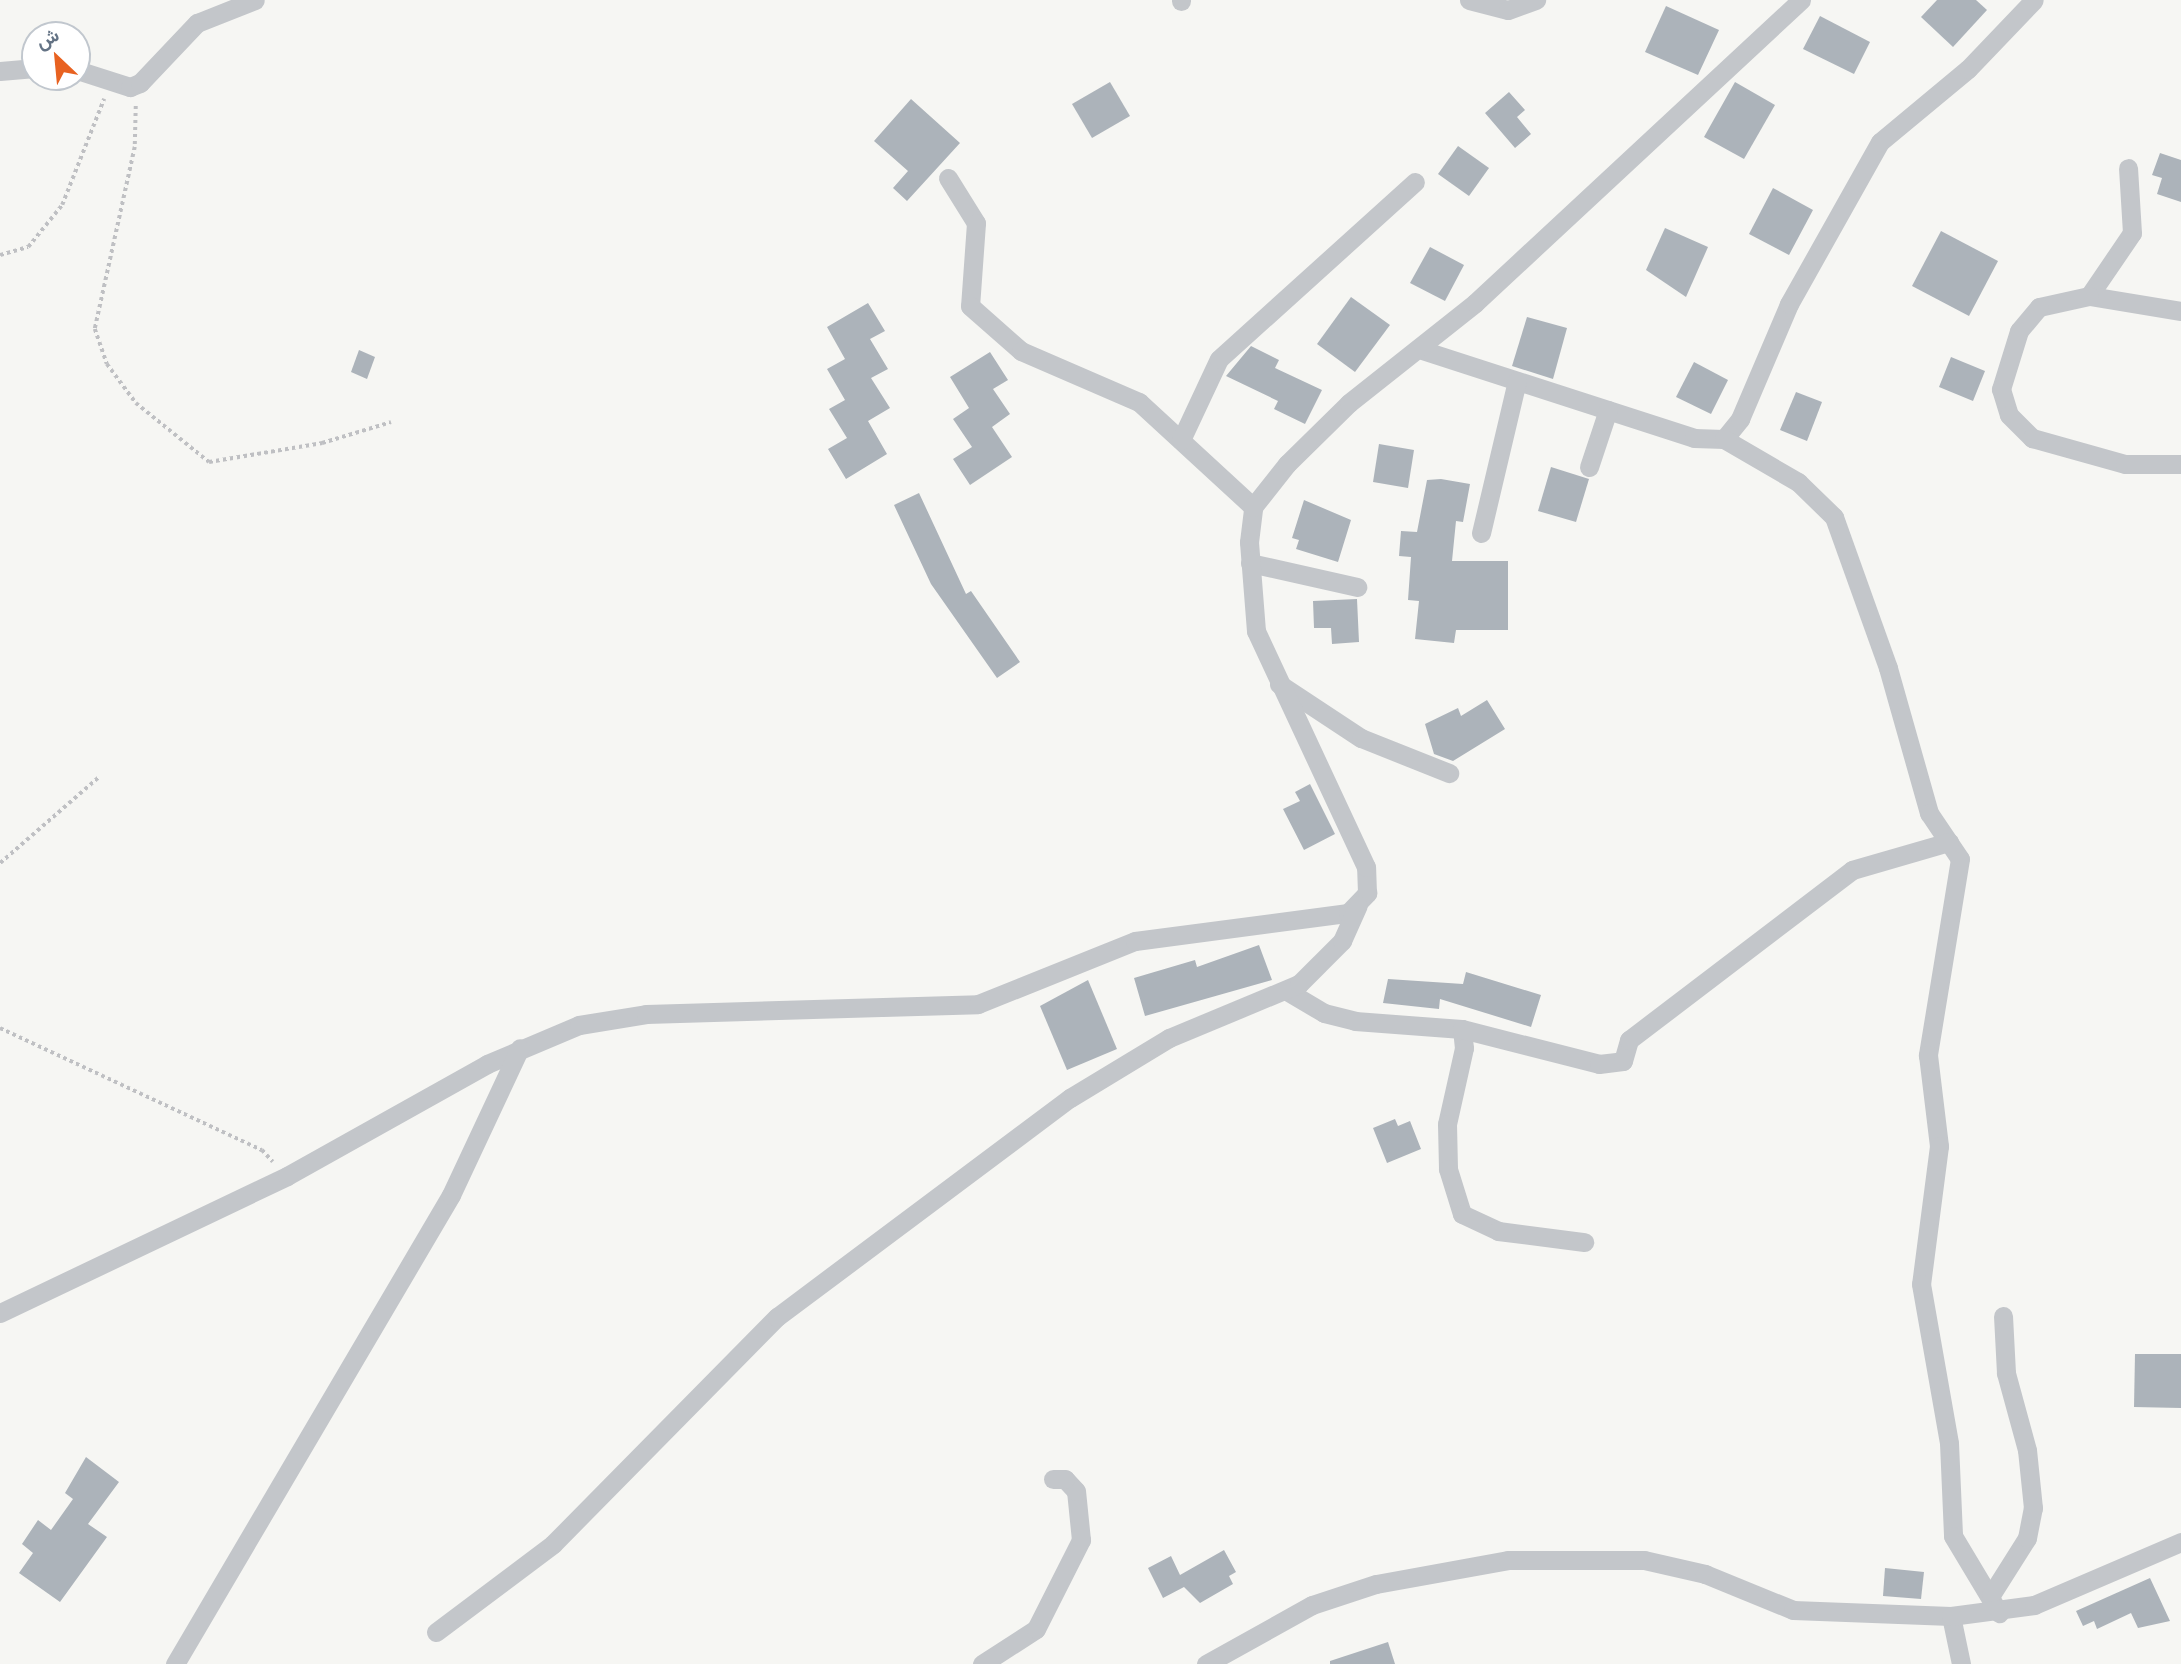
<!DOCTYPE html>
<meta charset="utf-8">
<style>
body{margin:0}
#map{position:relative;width:2181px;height:1664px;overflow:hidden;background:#f6f6f3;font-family:Roboto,Vazirmatn,sans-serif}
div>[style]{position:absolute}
.building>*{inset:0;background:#acb3ba}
.path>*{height:3.5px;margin-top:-1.75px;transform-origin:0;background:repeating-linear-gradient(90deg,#bfc0c3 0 3.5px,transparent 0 7px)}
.minor>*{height:19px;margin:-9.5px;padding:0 9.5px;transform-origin:9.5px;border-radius:9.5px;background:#c3c6ca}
span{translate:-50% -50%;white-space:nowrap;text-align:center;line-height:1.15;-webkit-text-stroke:7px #fff;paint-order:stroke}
.north{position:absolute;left:21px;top:21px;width:70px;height:70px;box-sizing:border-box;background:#fff;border:2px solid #c1c7ce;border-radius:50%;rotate:334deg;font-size:19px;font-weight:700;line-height:28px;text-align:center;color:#647385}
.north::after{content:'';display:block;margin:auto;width:24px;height:32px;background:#e86221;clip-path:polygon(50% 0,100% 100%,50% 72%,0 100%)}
</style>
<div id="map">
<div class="building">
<div style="clip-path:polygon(1937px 0,1976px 0,1987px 10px,1953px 47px,1921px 17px)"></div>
<div style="clip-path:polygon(1666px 6px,1719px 30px,1698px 75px,1645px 52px)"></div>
<div style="clip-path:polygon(1820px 16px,1870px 42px,1854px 74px,1803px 49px)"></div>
<div style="clip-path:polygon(1110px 82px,1130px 116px,1092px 138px,1072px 104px)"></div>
<div style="clip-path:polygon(1735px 82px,1775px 105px,1744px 159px,1704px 137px)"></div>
<div style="clip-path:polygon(1509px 92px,1525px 110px,1517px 117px,1531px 134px,1515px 148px,1485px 113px)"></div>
<div style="clip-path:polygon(911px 99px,960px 143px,907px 201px,893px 188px,908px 171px,874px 141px)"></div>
<div style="clip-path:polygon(1458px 146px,1489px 168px,1469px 196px,1438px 174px)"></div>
<div style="clip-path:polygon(2160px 153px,2181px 160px,2181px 202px,2157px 194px,2162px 178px,2152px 175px)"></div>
<div style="clip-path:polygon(1773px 188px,1813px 210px,1789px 255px,1749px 234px)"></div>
<div style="clip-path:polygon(1665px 228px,1708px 247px,1686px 297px,1646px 270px)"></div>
<div style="clip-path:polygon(1941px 231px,1998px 261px,1969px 316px,1912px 286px)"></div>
<div style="clip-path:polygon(1430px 247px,1464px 265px,1445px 301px,1410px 283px)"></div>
<div style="clip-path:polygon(1351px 297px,1390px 325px,1355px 372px,1317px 344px)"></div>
<div style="clip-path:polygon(868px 303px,885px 331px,870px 339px,888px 369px,871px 378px,890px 408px,868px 421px,887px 454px,846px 479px,828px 449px,847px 438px,829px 409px,845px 400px,827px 369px,845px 359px,827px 327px)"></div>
<div style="clip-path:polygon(1527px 317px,1567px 328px,1553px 379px,1512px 366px)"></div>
<div style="clip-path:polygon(1251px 346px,1279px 360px,1275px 368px,1322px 390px,1305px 424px,1274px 409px,1278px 401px,1226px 376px)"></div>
<div style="clip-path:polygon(359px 350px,375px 357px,367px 379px,351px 372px)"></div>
<div style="clip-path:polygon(990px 352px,1008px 380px,993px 389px,1010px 414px,992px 427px,1012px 457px,970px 485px,953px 459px,972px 447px,953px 419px,969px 408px,950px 377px)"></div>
<div style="clip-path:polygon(1951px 357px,1985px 371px,1973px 401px,1939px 387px)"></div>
<div style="clip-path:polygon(1694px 362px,1728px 380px,1711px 414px,1676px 397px)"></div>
<div style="clip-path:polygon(1796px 392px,1822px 402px,1807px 441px,1780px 430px)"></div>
<div style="clip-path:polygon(1379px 444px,1414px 450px,1408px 488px,1373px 482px)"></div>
<div style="clip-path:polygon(1551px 467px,1589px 479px,1576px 522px,1538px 511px)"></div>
<div style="clip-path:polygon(1441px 479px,1470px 484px,1463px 522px,1456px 521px,1452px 561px,1508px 561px,1508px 630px,1456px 630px,1454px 643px,1415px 639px,1419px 601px,1408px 600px,1411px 557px,1399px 556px,1401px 531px,1417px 532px,1427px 480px)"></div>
<div style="clip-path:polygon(919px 493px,966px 594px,971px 591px,1020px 662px,997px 678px,931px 584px,894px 505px)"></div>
<div style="clip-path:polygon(1304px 500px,1351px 520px,1338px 562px,1296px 549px,1299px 540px,1292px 538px)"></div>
<div style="clip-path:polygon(1357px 599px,1359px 642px,1332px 644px,1331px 628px,1314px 628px,1313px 601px)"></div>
<div style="clip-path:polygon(1487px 700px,1505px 729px,1453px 761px,1434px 754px,1425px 724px,1458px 708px,1461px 716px)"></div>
<div style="clip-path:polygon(1310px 784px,1335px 834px,1304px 850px,1283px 809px,1300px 801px,1295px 792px)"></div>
<div style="clip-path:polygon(1259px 945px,1272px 980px,1145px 1016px,1134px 978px,1195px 960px,1197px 967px)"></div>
<div style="clip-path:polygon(1466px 972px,1541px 995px,1531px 1027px,1440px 999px,1439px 1009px,1383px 1003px,1388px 979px,1463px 984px)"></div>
<div style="clip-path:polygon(1088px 980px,1117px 1049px,1067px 1070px,1040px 1006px)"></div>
<div style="clip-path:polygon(1395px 1119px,1398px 1126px,1410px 1121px,1421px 1149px,1387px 1163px,1373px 1128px)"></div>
<div style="clip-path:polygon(2135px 1354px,2181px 1354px,2181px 1408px,2134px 1407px)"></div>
<div style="clip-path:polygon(86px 1457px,119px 1482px,88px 1524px,107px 1537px,60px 1602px,19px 1573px,33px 1553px,22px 1544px,38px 1520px,51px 1530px,73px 1499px,65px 1493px)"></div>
<div style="clip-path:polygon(1224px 1550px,1236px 1572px,1229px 1576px,1233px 1584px,1200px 1603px,1184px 1587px,1163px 1598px,1148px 1568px,1171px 1556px,1180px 1575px)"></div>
<div style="clip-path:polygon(1885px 1568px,1924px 1572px,1921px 1599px,1883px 1596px)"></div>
<div style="clip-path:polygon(2150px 1578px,2170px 1621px,2138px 1628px,2131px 1613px,2097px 1629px,2094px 1621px,2083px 1626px,2076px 1611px)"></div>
<div style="clip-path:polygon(1388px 1642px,1395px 1664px,1330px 1664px,1330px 1661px)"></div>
</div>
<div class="path">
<div style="left:136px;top:106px;width:41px;rotate:91.4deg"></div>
<div style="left:135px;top:147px;width:186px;rotate:102.4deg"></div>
<div style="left:95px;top:329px;width:37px;rotate:71deg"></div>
<div style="left:107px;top:364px;width:49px;rotate:53.4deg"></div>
<div style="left:136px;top:403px;width:94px;rotate:38.9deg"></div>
<div style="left:209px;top:462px;width:115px;rotate:-9.5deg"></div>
<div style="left:322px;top:443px;width:72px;rotate:-16.9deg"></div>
<div style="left:0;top:255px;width:29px;rotate:-16deg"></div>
<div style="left:28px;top:247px;width:54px;rotate:-51deg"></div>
<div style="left:62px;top:205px;width:114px;rotate:-68.4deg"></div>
<div style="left:0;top:863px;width:131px;rotate:-41deg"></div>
<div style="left:0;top:1028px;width:289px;rotate:25deg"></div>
<div style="left:262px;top:1150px;width:16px;rotate:47deg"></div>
</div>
<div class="minor">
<div style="left:1469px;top:0;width:40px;rotate:14.4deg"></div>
<div style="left:1508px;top:10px;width:30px;rotate:-20deg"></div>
<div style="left:1181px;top:1px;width:1px;rotate:-90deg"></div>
<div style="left:77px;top:70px;width:56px;rotate:17.8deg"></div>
<div style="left:130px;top:87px;width:11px;rotate:-22deg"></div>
<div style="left:140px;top:83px;width:83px;rotate:-46.5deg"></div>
<div style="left:197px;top:23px;width:62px;rotate:-21.6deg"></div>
<div style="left:0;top:71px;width:35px;rotate:-5deg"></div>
<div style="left:948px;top:178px;width:53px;rotate:58.1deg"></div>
<div style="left:976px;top:223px;width:83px;rotate:94.1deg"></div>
<div style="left:970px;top:306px;width:68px;rotate:41.4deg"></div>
<div style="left:1021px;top:351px;width:129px;rotate:23.4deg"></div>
<div style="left:1139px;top:402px;width:155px;rotate:42.6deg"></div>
<div style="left:2089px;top:296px;width:76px;rotate:-55.7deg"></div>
<div style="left:2132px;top:233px;width:65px;rotate:-93.5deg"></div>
<div style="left:2181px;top:311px;width:93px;rotate:-170.7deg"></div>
<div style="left:2089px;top:296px;width:51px;rotate:167.6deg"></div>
<div style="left:2039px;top:307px;width:31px;rotate:130deg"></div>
<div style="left:2019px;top:331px;width:61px;rotate:107.2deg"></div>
<div style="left:2001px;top:389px;width:27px;rotate:73deg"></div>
<div style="left:2009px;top:415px;width:33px;rotate:45deg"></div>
<div style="left:2032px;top:438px;width:97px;rotate:15.6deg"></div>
<div style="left:2125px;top:464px;width:56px"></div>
<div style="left:1422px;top:350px;width:286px;rotate:17.9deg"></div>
<div style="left:1694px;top:438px;width:30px;rotate:2deg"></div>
<div style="left:1724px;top:439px;width:26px;rotate:-51deg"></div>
<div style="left:1740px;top:419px;width:125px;rotate:-66.9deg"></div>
<div style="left:1789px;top:304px;width:186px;rotate:-60.7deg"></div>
<div style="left:1880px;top:142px;width:114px;rotate:-39.7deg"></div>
<div style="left:1968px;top:69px;width:95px;rotate:-46.3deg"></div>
<div style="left:1724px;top:439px;width:86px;rotate:30.2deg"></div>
<div style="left:1798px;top:482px;width:50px;rotate:44.2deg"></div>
<div style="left:1834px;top:517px;width:160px;rotate:70.3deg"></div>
<div style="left:1888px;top:668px;width:151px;rotate:74.2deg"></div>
<div style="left:1929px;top:813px;width:55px;rotate:56deg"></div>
<div style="left:1960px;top:859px;width:199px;rotate:99.3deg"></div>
<div style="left:1928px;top:1055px;width:92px;rotate:83.1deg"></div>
<div style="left:1939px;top:1146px;width:139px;rotate:97.4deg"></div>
<div style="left:1921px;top:1284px;width:161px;rotate:80deg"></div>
<div style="left:1949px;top:1443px;width:93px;rotate:87.5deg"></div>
<div style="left:1953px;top:1536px;width:90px;rotate:59.1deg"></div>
<div style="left:1181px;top:440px;width:89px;rotate:-64.9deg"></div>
<div style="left:1219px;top:359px;width:264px;rotate:-42.1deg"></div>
<div style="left:1589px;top:467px;width:60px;rotate:-71.6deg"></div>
<div style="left:1481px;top:533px;width:156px;rotate:-76.7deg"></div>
<div style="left:1250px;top:563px;width:110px;rotate:12.6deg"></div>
<div style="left:1279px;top:684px;width:98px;rotate:33.4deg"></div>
<div style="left:1361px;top:738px;width:95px;rotate:21.7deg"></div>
<div style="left:1287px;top:991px;width:43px;rotate:30.7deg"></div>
<div style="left:1324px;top:1013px;width:32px;rotate:14deg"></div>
<div style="left:1355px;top:1021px;width:107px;rotate:4.3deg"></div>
<div style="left:1462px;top:1029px;width:19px;rotate:84deg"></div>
<div style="left:1464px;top:1048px;width:78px;rotate:102.6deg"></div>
<div style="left:1447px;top:1124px;width:45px;rotate:88.7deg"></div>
<div style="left:1448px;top:1169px;width:47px;rotate:72.7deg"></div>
<div style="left:1462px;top:1214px;width:40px;rotate:25deg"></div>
<div style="left:1498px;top:1231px;width:87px;rotate:7.3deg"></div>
<div style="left:1462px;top:1029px;width:141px;rotate:14.3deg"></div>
<div style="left:1599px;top:1064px;width:24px;rotate:-7deg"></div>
<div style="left:1623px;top:1061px;width:22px;rotate:-74deg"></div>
<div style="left:1629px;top:1040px;width:280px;rotate:-37.3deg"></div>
<div style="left:1852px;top:870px;width:101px;rotate:-16.1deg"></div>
<div style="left:0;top:1313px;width:318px;rotate:-25.5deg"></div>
<div style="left:287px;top:1176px;width:229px;rotate:-29.2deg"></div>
<div style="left:487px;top:1064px;width:100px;rotate:-23deg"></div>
<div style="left:579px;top:1025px;width:68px;rotate:-9.3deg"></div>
<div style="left:646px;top:1014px;width:332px;rotate:-1.7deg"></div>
<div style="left:978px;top:1004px;width:169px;rotate:-21.9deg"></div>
<div style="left:1135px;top:941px;width:215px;rotate:-7.5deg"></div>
<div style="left:1348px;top:913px;width:28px;rotate:-46deg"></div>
<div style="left:1367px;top:893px;width:26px;rotate:-92deg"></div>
<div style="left:1366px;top:867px;width:260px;rotate:-115deg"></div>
<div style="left:1256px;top:631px;width:89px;rotate:-94.5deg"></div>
<div style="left:1249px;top:542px;width:35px;rotate:-83deg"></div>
<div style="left:1253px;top:507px;width:55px;rotate:-51.7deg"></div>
<div style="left:1287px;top:464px;width:87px;rotate:-44.5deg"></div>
<div style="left:1349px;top:403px;width:161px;rotate:-38.4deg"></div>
<div style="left:1475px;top:303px;width:445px;rotate:-42.9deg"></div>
<div style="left:1991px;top:1595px;width:67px;rotate:-57.7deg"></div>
<div style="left:2027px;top:1538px;width:31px;rotate:-79deg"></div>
<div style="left:2033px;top:1508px;width:58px;rotate:-95.9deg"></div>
<div style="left:2027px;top:1450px;width:80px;rotate:-105.3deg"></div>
<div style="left:2006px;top:1373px;width:57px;rotate:-93deg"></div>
<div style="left:1951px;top:1616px;width:49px;rotate:78.2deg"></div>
<div style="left:436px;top:1632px;width:146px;rotate:-36.9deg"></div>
<div style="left:553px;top:1544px;width:319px;rotate:-45.4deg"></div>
<div style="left:777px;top:1317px;width:366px;rotate:-36.8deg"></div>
<div style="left:1070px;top:1098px;width:116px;rotate:-31.2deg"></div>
<div style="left:1169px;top:1038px;width:141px;rotate:-22.6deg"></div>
<div style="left:1299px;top:984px;width:61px;rotate:-45deg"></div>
<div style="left:1342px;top:941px;width:39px;rotate:-66deg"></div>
<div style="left:175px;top:1664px;width:544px;rotate:-59.52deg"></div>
<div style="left:451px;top:1195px;width:162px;rotate:-64.9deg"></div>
<div style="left:982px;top:1664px;width:64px;rotate:-32.9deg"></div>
<div style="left:1036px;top:1629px;width:100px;rotate:-63.2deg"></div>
<div style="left:1081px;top:1540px;width:49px;rotate:-95.8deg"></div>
<div style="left:1076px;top:1491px;width:16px;rotate:-133deg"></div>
<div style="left:1065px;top:1479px;width:12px;rotate:180deg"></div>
<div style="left:1206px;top:1664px;width:121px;rotate:-29.1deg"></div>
<div style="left:1312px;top:1605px;width:67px;rotate:-18.2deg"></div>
<div style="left:1376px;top:1584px;width:134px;rotate:-10.3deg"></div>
<div style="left:1508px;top:1560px;width:136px"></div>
<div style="left:1644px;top:1560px;width:63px;rotate:12.9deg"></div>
<div style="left:1705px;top:1574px;width:95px;rotate:22.2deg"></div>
<div style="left:1793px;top:1610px;width:158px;rotate:2.2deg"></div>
<div style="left:1951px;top:1616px;width:84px;rotate:-7.5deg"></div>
<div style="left:2034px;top:1605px;width:160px;rotate:-23.2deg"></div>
</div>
<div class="north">ش</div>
</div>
